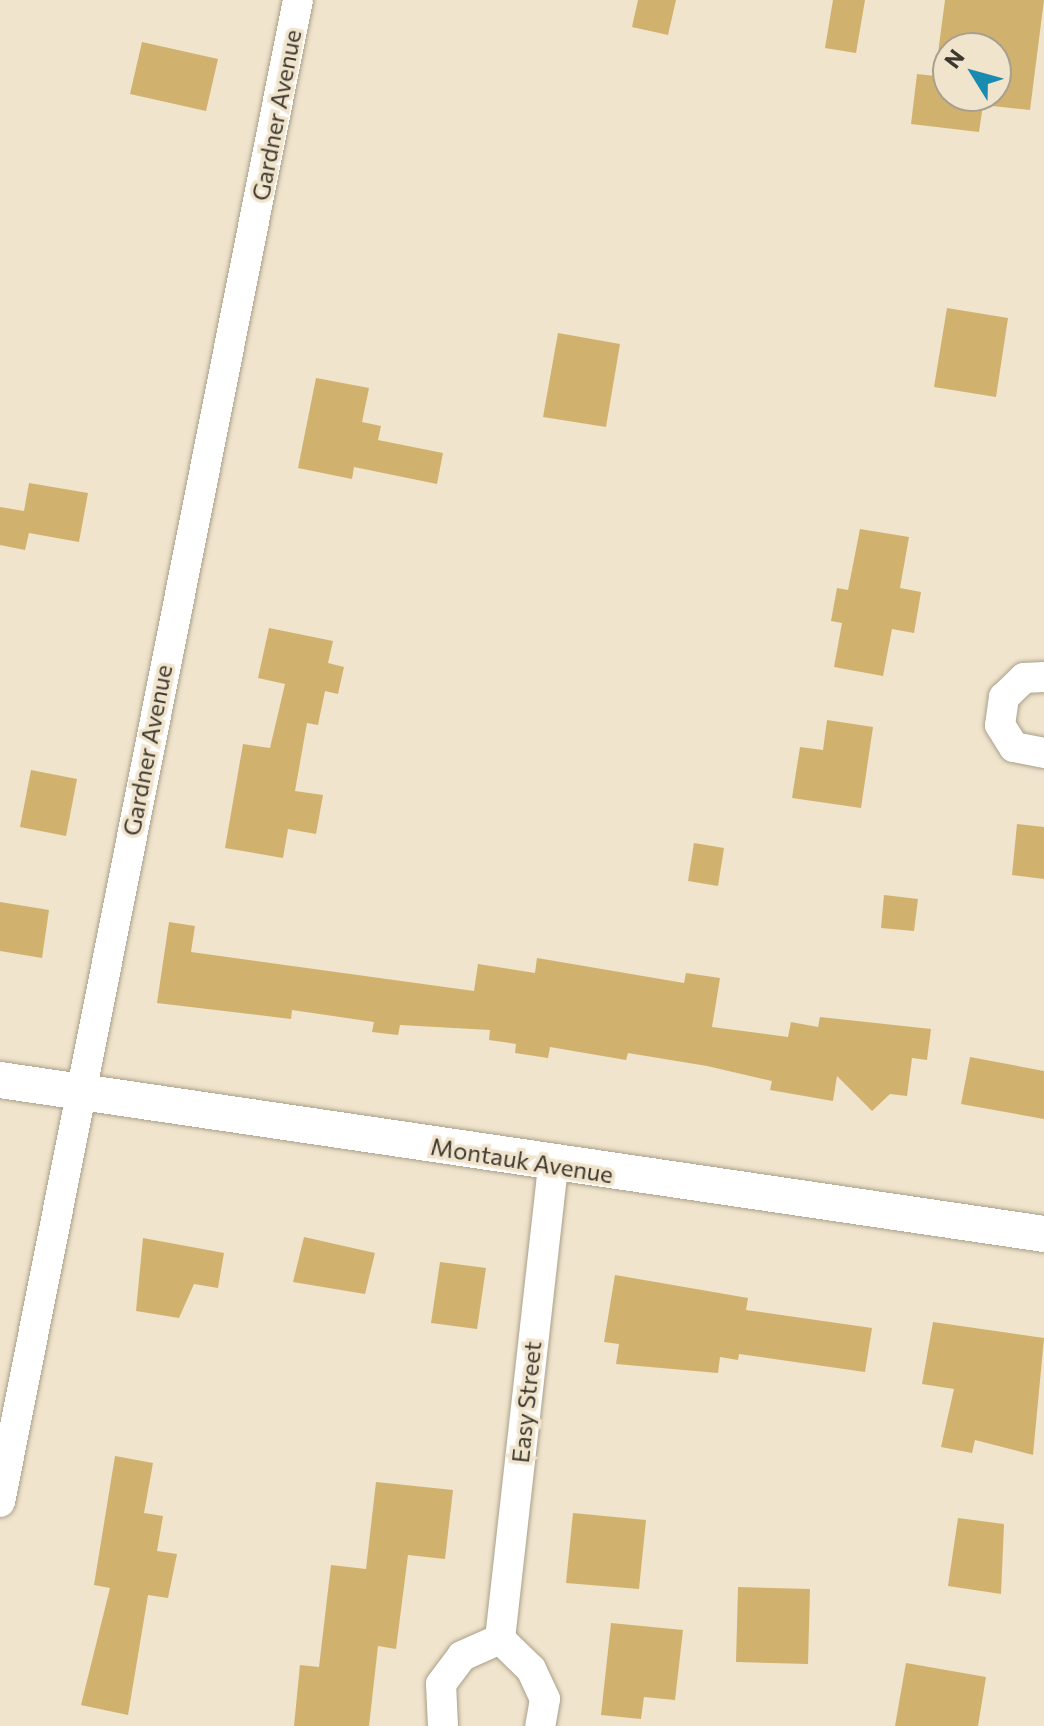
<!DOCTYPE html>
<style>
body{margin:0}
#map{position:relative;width:1044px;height:1726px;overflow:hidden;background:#f0e4cd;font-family:Commissioner,sans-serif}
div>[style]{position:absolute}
.building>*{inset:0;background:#d1b16e}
.roads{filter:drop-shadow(0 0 2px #aa9f89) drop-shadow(0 0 2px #aa9f89)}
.minor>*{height:30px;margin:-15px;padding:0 15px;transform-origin:15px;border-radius:15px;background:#fff}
.tertiary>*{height:36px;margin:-18px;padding:0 18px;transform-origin:18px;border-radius:18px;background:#fff}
span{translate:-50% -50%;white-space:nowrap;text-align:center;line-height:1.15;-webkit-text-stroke:7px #f0e4cd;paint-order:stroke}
.street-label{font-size:24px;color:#3d382f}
.north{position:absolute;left:932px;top:32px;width:80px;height:80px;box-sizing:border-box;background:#f0e4cd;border:2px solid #a89f8e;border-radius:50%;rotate:307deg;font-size:22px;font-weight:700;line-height:32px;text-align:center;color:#3d382f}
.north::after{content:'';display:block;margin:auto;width:28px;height:36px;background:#1a8bb0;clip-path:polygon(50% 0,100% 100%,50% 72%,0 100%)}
</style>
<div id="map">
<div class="building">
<div style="clip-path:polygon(638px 0,676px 0,668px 35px,632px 27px)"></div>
<div style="clip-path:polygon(833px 0,865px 0,856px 53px,825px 48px)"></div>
<div style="clip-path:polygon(evenodd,945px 0,1044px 0,1030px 110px,983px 105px,979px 132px,911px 124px,917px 74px,935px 76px,945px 0,948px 48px,996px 48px,996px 96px,948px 96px,948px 48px)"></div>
<div style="clip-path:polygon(142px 42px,218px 59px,206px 111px,130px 94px)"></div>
<div style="clip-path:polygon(947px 308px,1008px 318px,996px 397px,934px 387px)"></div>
<div style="clip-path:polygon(558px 333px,620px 344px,606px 427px,543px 417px)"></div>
<div style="clip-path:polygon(316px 378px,369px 388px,362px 422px,381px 426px,378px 440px,443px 453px,437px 484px,354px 467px,352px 479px,298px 468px)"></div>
<div style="clip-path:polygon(29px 483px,88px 493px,79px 542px,29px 533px,25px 550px,0 545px,0 507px,24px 511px)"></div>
<div style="clip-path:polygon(860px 529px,909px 537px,900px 588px,921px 592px,914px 633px,892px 629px,883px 676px,834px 667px,842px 623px,831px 621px,837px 588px,848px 590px)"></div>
<div style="clip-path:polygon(269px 628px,333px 641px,328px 663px,344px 667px,338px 694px,325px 691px,318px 725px,307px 723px,295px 791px,323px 795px,316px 834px,288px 829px,283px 858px,225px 848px,243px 744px,270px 748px,285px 684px,258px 678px)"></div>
<div style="clip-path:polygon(827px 720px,873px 727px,861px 808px,792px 798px,800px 747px,823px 750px)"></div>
<div style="clip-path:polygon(31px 770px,77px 779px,66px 836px,20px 827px)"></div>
<div style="clip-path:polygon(1017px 824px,1044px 827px,1044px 879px,1012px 875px)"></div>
<div style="clip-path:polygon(694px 843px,724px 848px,718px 886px,688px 881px)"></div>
<div style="clip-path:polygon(884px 895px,918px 899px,914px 931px,881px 928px)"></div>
<div style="clip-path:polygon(0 902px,49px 910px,42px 958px,0 951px)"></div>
<div style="clip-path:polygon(169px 922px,195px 926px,191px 952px,474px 991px,478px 964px,535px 973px,537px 958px,684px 983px,686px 973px,720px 978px,712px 1027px,788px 1037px,791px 1022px,818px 1027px,820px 1017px,931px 1029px,927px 1060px,912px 1058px,907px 1096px,890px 1094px,872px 1111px,837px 1076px,833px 1101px,770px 1090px,772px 1081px,707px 1066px,628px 1053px,626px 1060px,550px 1047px,548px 1058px,515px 1053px,516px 1044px,489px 1040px,490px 1030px,400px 1025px,398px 1035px,372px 1032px,374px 1022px,292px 1010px,291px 1019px,157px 1003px)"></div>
<div style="clip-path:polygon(970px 1057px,1044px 1071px,1044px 1119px,961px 1104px)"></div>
<div style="clip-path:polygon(304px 1237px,375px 1253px,365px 1294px,293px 1282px)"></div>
<div style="clip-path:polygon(143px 1238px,224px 1253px,218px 1288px,194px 1284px,179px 1318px,136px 1311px)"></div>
<div style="clip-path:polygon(440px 1262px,486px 1268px,477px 1329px,431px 1323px)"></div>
<div style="clip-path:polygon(615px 1275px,748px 1298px,746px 1310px,872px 1328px,865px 1372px,739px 1354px,738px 1360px,720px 1357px,718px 1373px,616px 1364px,619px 1344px,604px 1342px)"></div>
<div style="clip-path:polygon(933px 1322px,1044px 1338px,1033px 1455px,975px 1440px,972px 1453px,941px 1447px,954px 1389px,922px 1384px)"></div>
<div style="clip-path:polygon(115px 1456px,153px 1463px,144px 1513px,163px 1516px,157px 1551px,177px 1554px,168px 1598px,148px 1595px,128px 1715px,81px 1705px,110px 1588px,94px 1585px)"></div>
<div style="clip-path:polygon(376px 1482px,453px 1490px,445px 1559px,408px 1555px,396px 1649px,378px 1646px,369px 1726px,294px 1726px,300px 1665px,319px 1667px,331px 1565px,366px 1569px)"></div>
<div style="clip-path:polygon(573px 1513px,646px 1520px,639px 1589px,566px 1583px)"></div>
<div style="clip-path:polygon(958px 1518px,1004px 1524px,1001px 1594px,948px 1586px)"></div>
<div style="clip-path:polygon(738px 1587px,810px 1589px,808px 1664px,736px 1662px)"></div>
<div style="clip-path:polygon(611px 1623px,683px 1630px,675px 1700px,644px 1697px,641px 1719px,601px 1715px)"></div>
<div style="clip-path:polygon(906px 1663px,986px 1677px,978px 1726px,895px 1726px)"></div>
</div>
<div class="roads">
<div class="minor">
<div style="left:1044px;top:677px;width:20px;rotate:177deg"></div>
<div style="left:1024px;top:678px;width:28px;rotate:136deg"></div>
<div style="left:1004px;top:697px;width:28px;rotate:98deg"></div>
<div style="left:1000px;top:725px;width:26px;rotate:58deg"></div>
<div style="left:1014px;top:747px;width:31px;rotate:11deg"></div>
<div style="left:0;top:1502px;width:1531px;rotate:-78.78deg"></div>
<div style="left:500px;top:1639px;width:477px;rotate:-83.6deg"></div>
<div style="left:500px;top:1639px;width:43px;rotate:44.1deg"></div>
<div style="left:531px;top:1669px;width:33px;rotate:65deg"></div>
<div style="left:545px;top:1699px;width:27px;rotate:100deg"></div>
<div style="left:443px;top:1726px;width:42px;rotate:-92.7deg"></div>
<div style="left:441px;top:1684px;width:35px;rotate:-53deg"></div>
<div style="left:462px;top:1656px;width:42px;rotate:-24.1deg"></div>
</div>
<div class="tertiary">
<div style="left:0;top:1080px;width:1055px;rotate:8.39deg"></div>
</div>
</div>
<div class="street-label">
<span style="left:276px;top:115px;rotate:-79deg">Gardner Avenue</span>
<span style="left:147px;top:750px;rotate:-79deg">Gardner Avenue</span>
<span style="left:522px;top:1160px;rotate:9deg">Montauk Avenue</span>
<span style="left:526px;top:1402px;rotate:-84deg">Easy Street</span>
</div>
<div class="north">N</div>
</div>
